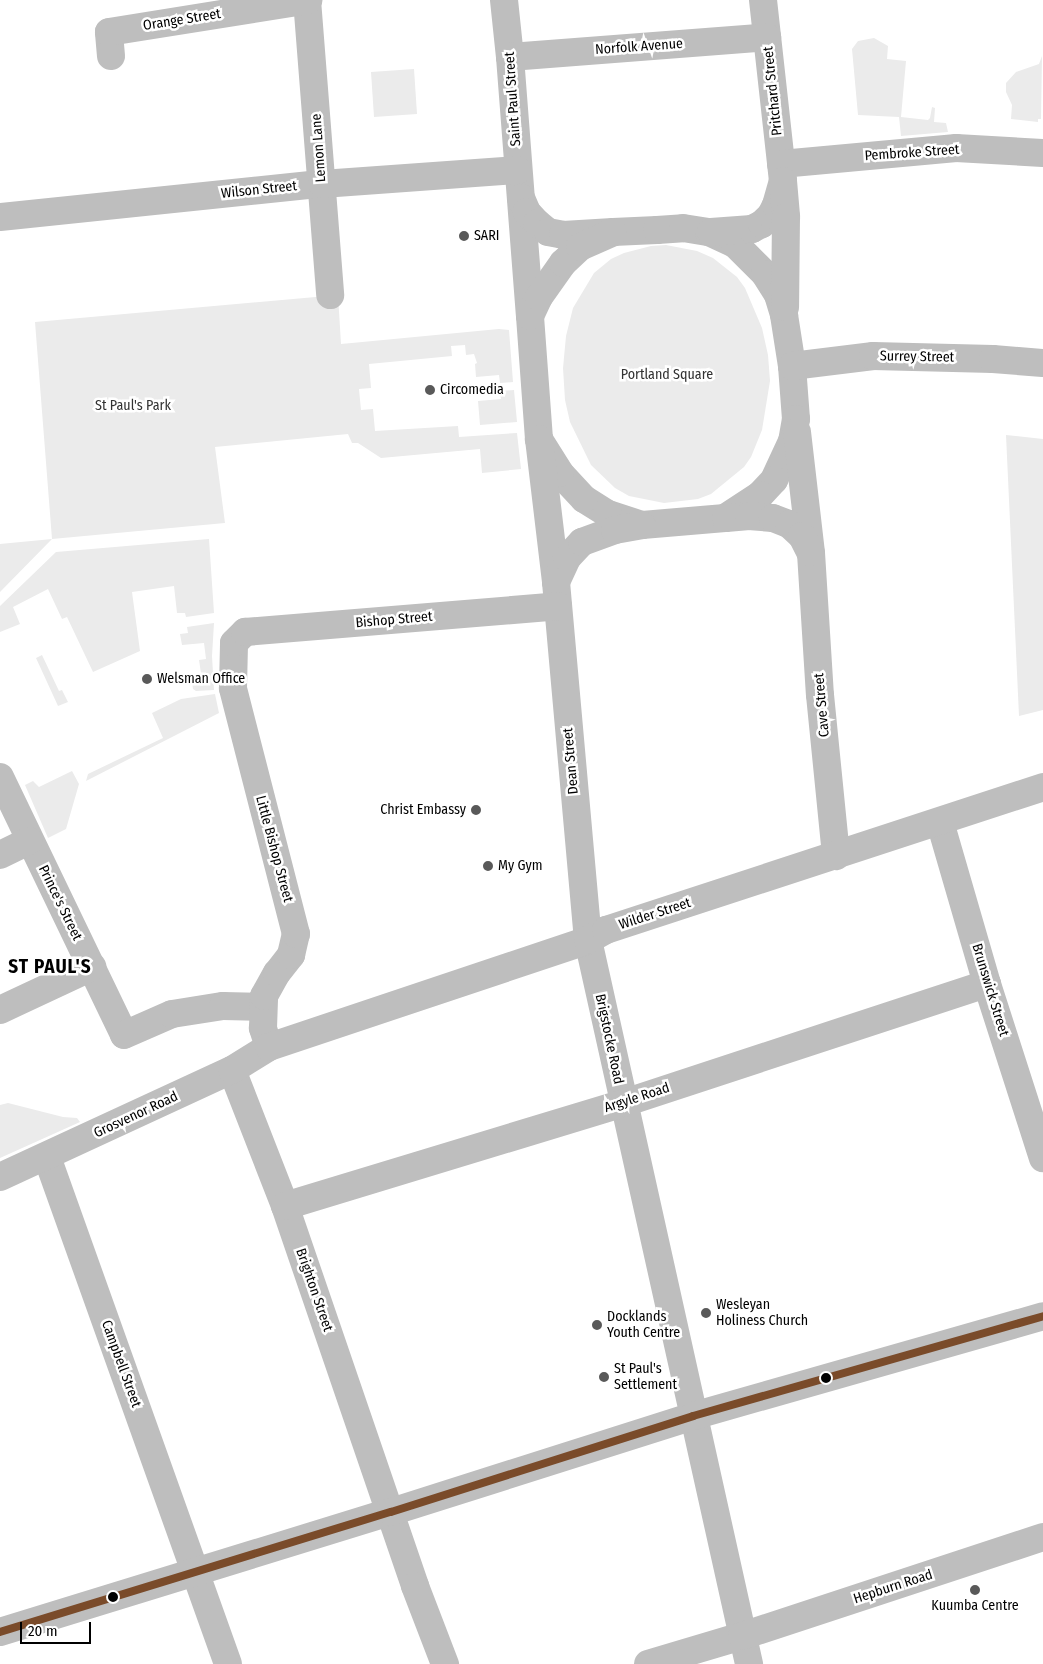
<!DOCTYPE html>
<style>
body{margin:0}
#map{position:relative;width:1043px;height:1664px;overflow:hidden;background:#fff;font-family:"Fira Sans Condensed",sans-serif}
div>[style]{position:absolute}
.green>*{inset:0;background:#ebebeb}
.minor>*{height:28px;margin:-14px;padding:0 14px;transform-origin:14px;border-radius:14px;background:#bebebe}
.bus-1>*{height:8px;margin:-4px;padding:0 4px;transform-origin:4px;border-radius:4px;background:#7a4b2a}
.dots>*{width:14px;height:14px;translate:-50% -50%;box-sizing:border-box;border:2px solid #fff;border-radius:50%}
span{translate:-50% -50%;white-space:nowrap;text-align:center;line-height:1.15;-webkit-text-stroke:5px #fff;paint-order:stroke}
.street-label{font-size:14px;color:#000}
.poi-label{font-size:14px;color:#000}
.left{translate:0 -50%;text-align:left}
.right{translate:-100% -50%;text-align:right}
.park-label{font-size:14px;color:#323232}
.district-label{font-size:19px;color:#000;font-weight:700;letter-spacing:1px}
.scale{position:absolute;left:20px;top:1622px;width:71px;height:22px;box-sizing:border-box;border:2px solid #000;border-top:0;padding-left:6px;font-size:15px;line-height:18px;white-space:nowrap;color:#000;-webkit-text-stroke:4px #fff;paint-order:stroke}
</style>
<div id="map">
<div class="green">
<div style="clip-path:polygon(874px 38px,888px 46px,887px 59px,906px 61px,901px 117px,928px 120px,930px 118px,932px 107px,935px 108px,934px 122px,946px 123px,948px 132px,901px 136px,899px 117px,858px 115px,852px 49px,858px 41px)"></div>
<div style="clip-path:polygon(1042px 56px,1041px 119px,1038px 119px,1038px 122px,1011px 119px,1012px 105px,1006px 92px,1006px 83px,1016px 72px,1039px 64px)"></div>
<div style="clip-path:polygon(414px 69px,417px 114px,374px 117px,371px 72px)"></div>
<div style="clip-path:polygon(666px 245px,697px 251px,713px 258px,737px 277px,745px 288px,762px 328px,768px 355px,770px 381px,762px 430px,751px 457px,744px 467px,711px 494px,698px 499px,664px 503px,629px 496px,615px 488px,591px 465px,570px 422px,565px 400px,563px 368px,566px 336px,573px 308px,594px 273px,611px 259px,624px 253px,651px 246px)"></div>
<div style="clip-path:polygon(338px 295px,341px 344px,499px 329px,509px 330px,513px 382px,500px 383px,499px 375px,476px 377px,475px 364px,477px 363px,474px 354px,466px 355px,465px 345px,451px 346px,452px 356px,369px 364px,371px 388px,359px 389px,361px 410px,373px 409px,375px 431px,458px 426px,459px 437px,517px 433px,521px 469px,482px 473px,480px 449px,381px 458px,358px 443px,352px 443px,348px 434px,215px 447px,225px 523px,52px 539px,0 592px,0 544px,52px 539px,35px 322px)"></div>
<div style="clip-path:polygon(514px 390px,517px 422px,480px 425px,478px 401px,501px 399px,500px 391px)"></div>
<div style="clip-path:polygon(1006px 435px,1043px 439px,1043px 710px,1019px 716px)"></div>
<div style="clip-path:polygon(209px 539px,214px 613px,186px 617px,185px 613px,177px 613px,174px 586px,132px 592px,140px 651px,93px 672px,67px 617px,62px 619px,48px 589px,13px 607px,20px 624px,0 632px,0 606px,56px 552px)"></div>
<div style="clip-path:polygon(214px 623px,212px 656px,214px 690px,196px 691px,193px 689px,192px 682px,202px 680px,199px 660px,206px 659px,204px 643px,182px 645px,180px 634px,188px 633px,187px 627px)"></div>
<div style="clip-path:polygon(42px 655px,59px 691px,62px 690px,68px 702px,58px 706px,36px 658px)"></div>
<div style="clip-path:polygon(215px 694px,219px 713px,86px 781px,88px 774px,163px 738px,152px 713px,181px 699px)"></div>
<div style="clip-path:polygon(72px 771px,79px 784px,66px 829px,48px 838px,25px 785px,33px 781px,39px 787px)"></div>
<div style="clip-path:polygon(8px 1103px,63px 1117px,77px 1118px,80px 1122px,0 1158px,0 1105px)"></div>
</div>
<div class="minor">
<div style="left:307px;top:0;width:296px;rotate:85.5deg"></div>
<div style="left:504px;top:0;width:57px;rotate:84deg"></div>
<div style="left:510px;top:57px;width:259px;rotate:85.6deg"></div>
<div style="left:763px;top:0;width:182px;rotate:83.7deg"></div>
<div style="left:111px;top:56px;width:24px;rotate:-95deg"></div>
<div style="left:109px;top:32px;width:202px;rotate:-9.1deg"></div>
<div style="left:510px;top:57px;width:258px;rotate:-4.4deg"></div>
<div style="left:781px;top:164px;width:176px;rotate:-5.2deg"></div>
<div style="left:956px;top:148px;width:87px;rotate:3.3deg"></div>
<div style="left:521px;top:198px;width:15px;rotate:67deg"></div>
<div style="left:527px;top:212px;width:15px;rotate:48deg"></div>
<div style="left:537px;top:223px;width:14px;rotate:39deg"></div>
<div style="left:548px;top:232px;width:15px;rotate:11deg"></div>
<div style="left:563px;top:235px;width:50px;rotate:-3.4deg"></div>
<div style="left:613px;top:232px;width:44px;rotate:-2.6deg"></div>
<div style="left:657px;top:230px;width:26px;rotate:-4deg"></div>
<div style="left:683px;top:228px;width:26px;rotate:9deg"></div>
<div style="left:709px;top:232px;width:29px;rotate:25deg"></div>
<div style="left:735px;top:244px;width:42px;rotate:45deg"></div>
<div style="left:765px;top:274px;width:25px;rotate:58deg"></div>
<div style="left:778px;top:295px;width:21px;rotate:73deg"></div>
<div style="left:784px;top:315px;width:52px;rotate:81.1deg"></div>
<div style="left:792px;top:366px;width:53px;rotate:85.7deg"></div>
<div style="left:796px;top:419px;width:22px;rotate:100deg"></div>
<div style="left:792px;top:441px;width:43px;rotate:114.8deg"></div>
<div style="left:774px;top:480px;width:21px;rotate:133deg"></div>
<div style="left:760px;top:495px;width:42px;rotate:146.7deg"></div>
<div style="left:725px;top:518px;width:83px;rotate:175.2deg"></div>
<div style="left:642px;top:525px;width:36px;rotate:-162deg"></div>
<div style="left:608px;top:514px;width:28px;rotate:-148deg"></div>
<div style="left:584px;top:499px;width:35px;rotate:-133deg"></div>
<div style="left:560px;top:473px;width:40px;rotate:-122deg"></div>
<div style="left:539px;top:439px;width:123px;rotate:-94.2deg"></div>
<div style="left:530px;top:316px;width:21px;rotate:-65deg"></div>
<div style="left:539px;top:297px;width:42px;rotate:-54.8deg"></div>
<div style="left:563px;top:263px;width:23px;rotate:-43deg"></div>
<div style="left:580px;top:247px;width:36px;rotate:-24deg"></div>
<div style="left:0;top:217px;width:324px;rotate:-5.9deg"></div>
<div style="left:322px;top:184px;width:196px;rotate:-4.1deg"></div>
<div style="left:711px;top:232px;width:41px;rotate:-4.2deg"></div>
<div style="left:752px;top:229px;width:11px;rotate:-27deg"></div>
<div style="left:762px;top:224px;width:13px;rotate:-45deg"></div>
<div style="left:771px;top:215px;width:11px;rotate:-63deg"></div>
<div style="left:776px;top:205px;width:25px;rotate:-74deg"></div>
<div style="left:783px;top:181px;width:36px;rotate:85deg"></div>
<div style="left:786px;top:217px;width:90px;rotate:90.6deg"></div>
<div style="left:792px;top:366px;width:82px;rotate:-7deg"></div>
<div style="left:873px;top:356px;width:120px;rotate:1.4deg"></div>
<div style="left:993px;top:359px;width:50px;rotate:4.6deg"></div>
<div style="left:797px;top:432px;width:122px;rotate:83.4deg"></div>
<div style="left:811px;top:553px;width:142px;rotate:86.4deg"></div>
<div style="left:820px;top:695px;width:162px;rotate:84.3deg"></div>
<div style="left:539px;top:439px;width:144px;rotate:83.2deg"></div>
<div style="left:556px;top:582px;width:359px;rotate:84.9deg"></div>
<div style="left:588px;top:940px;width:742px;rotate:77.46deg"></div>
<div style="left:726px;top:518px;width:23px;rotate:-5deg"></div>
<div style="left:749px;top:516px;width:24px;rotate:5deg"></div>
<div style="left:773px;top:518px;width:17px;rotate:21deg"></div>
<div style="left:789px;top:524px;width:18px;rotate:43deg"></div>
<div style="left:802px;top:536px;width:18px;rotate:63deg"></div>
<div style="left:556px;top:582px;width:26px;rotate:-65deg"></div>
<div style="left:567px;top:558px;width:22px;rotate:-47deg"></div>
<div style="left:582px;top:542px;width:35px;rotate:-20deg"></div>
<div style="left:615px;top:530px;width:27px;rotate:-10deg"></div>
<div style="left:0;top:777px;width:286px;rotate:64.3deg"></div>
<div style="left:124px;top:1035px;width:52px;rotate:-23.6deg"></div>
<div style="left:172px;top:1014px;width:52px;rotate:-8.9deg"></div>
<div style="left:223px;top:1006px;width:40px;rotate:1.4deg"></div>
<div style="left:940px;top:822px;width:169px;rotate:73.8deg"></div>
<div style="left:987px;top:984px;width:183px;rotate:72.2deg"></div>
<div style="left:0;top:855px;width:32px;rotate:-26deg"></div>
<div style="left:0;top:1010px;width:102px;rotate:-25.1deg"></div>
<div style="left:269px;top:1047px;width:20px;rotate:-108deg"></div>
<div style="left:263px;top:1028px;width:32px;rotate:-88deg"></div>
<div style="left:264px;top:996px;width:26px;rotate:-61deg"></div>
<div style="left:277px;top:973px;width:23px;rotate:-52deg"></div>
<div style="left:291px;top:955px;width:22px;rotate:-77deg"></div>
<div style="left:296px;top:934px;width:254px;rotate:-104.4deg"></div>
<div style="left:233px;top:688px;width:45px;rotate:-88.7deg"></div>
<div style="left:234px;top:643px;width:16px;rotate:-45deg"></div>
<div style="left:245px;top:632px;width:314px;rotate:-4.7deg"></div>
<div style="left:232px;top:1070px;width:146px;rotate:68.7deg"></div>
<div style="left:285px;top:1206px;width:402px;rotate:71.1deg"></div>
<div style="left:415px;top:1586px;width:84px;rotate:69deg"></div>
<div style="left:47px;top:1157px;width:538px;rotate:70.35deg"></div>
<div style="left:0;top:1177px;width:255px;rotate:-24.8deg"></div>
<div style="left:232px;top:1070px;width:44px;rotate:-31.9deg"></div>
<div style="left:269px;top:1047px;width:336px;rotate:-18.5deg"></div>
<div style="left:588px;top:940px;width:21px;rotate:-29deg"></div>
<div style="left:606px;top:930px;width:460px;rotate:-18.1deg"></div>
<div style="left:285px;top:1206px;width:354px;rotate:-16.9deg"></div>
<div style="left:624px;top:1103px;width:382px;rotate:-18.2deg"></div>
<div style="left:0;top:1632px;width:409px;rotate:-17.1deg"></div>
<div style="left:391px;top:1512px;width:317px;rotate:-17.6deg"></div>
<div style="left:693px;top:1416px;width:364px;rotate:-15.9deg"></div>
<div style="left:648px;top:1664px;width:98px;rotate:-16.6deg"></div>
<div style="left:742px;top:1636px;width:317px;rotate:-18.2deg"></div>
</div>
<div class="bus-1">
<div style="left:0;top:1632px;width:409px;rotate:-17.1deg"></div>
<div style="left:391px;top:1512px;width:317px;rotate:-17.6deg"></div>
<div style="left:693px;top:1416px;width:364px;rotate:-15.9deg"></div>
</div>
<div class="dots">
<div style="left:464px;top:236px;background:#595959"></div>
<div style="left:430px;top:390px;background:#595959"></div>
<div style="left:147px;top:679px;background:#595959"></div>
<div style="left:476px;top:810px;background:#595959"></div>
<div style="left:488px;top:866px;background:#595959"></div>
<div style="left:706px;top:1313px;background:#595959"></div>
<div style="left:597px;top:1325px;background:#595959"></div>
<div style="left:604px;top:1377px;background:#595959"></div>
<div style="left:826px;top:1378px;background:#000"></div>
<div style="left:975px;top:1590px;background:#595959"></div>
<div style="left:113px;top:1597px;background:#000"></div>
</div>
<div class="street-label">
<span style="left:182px;top:20px;rotate:-9deg">Orange Street</span>
<span style="left:639px;top:47px;rotate:-4deg">Norfolk Avenue</span>
<span style="left:773px;top:91px;rotate:-96deg">Pritchard Street</span>
<span style="left:513px;top:99px;rotate:-94deg">Saint Paul Street</span>
<span style="left:319px;top:148px;rotate:-94deg">Lemon Lane</span>
<span style="left:912px;top:153px;rotate:-4deg">Pembroke Street</span>
<span style="left:259px;top:190px;rotate:-6deg">Wilson Street</span>
<span style="left:917px;top:357px;rotate:1deg">Surrey Street</span>
<span style="left:394px;top:620px;rotate:-5deg">Bishop Street</span>
<span style="left:822px;top:705px;rotate:-95deg">Cave Street</span>
<span style="left:571px;top:761px;rotate:-95deg">Dean Street</span>
<span style="left:274px;top:849px;rotate:75deg">Little Bishop Street</span>
<span style="left:60px;top:903px;rotate:64deg">Prince's Street</span>
<span style="left:655px;top:914px;rotate:-18deg">Wilder Street</span>
<span style="left:990px;top:990px;rotate:73deg">Brunswick Street</span>
<span style="left:609px;top:1039px;rotate:78deg">Brigstocke Road</span>
<span style="left:637px;top:1098px;rotate:-18deg">Argyle Road</span>
<span style="left:136px;top:1115px;rotate:-25deg">Grosvenor Road</span>
<span style="left:314px;top:1290px;rotate:71deg">Brighton Street</span>
<span style="left:121px;top:1364px;rotate:70deg">Campbell Street</span>
<span style="left:893px;top:1587px;rotate:-18deg">Hepburn Road</span>
</div>
<div class="poi-label">
<span class="left" style="left:474px;top:236px">SARI</span>
<span class="left" style="left:440px;top:390px">Circomedia</span>
<span class="left" style="left:157px;top:679px">Welsman Office</span>
<span class="right" style="left:466px;top:810px">Christ Embassy</span>
<span class="left" style="left:498px;top:866px">My Gym</span>
<span class="left" style="left:716px;top:1313px">Wesleyan<br>Holiness Church</span>
<span class="left" style="left:607px;top:1325px">Docklands<br>Youth Centre</span>
<span class="left" style="left:614px;top:1377px">St Paul's<br>Settlement</span>
<span style="left:975px;top:1606px">Kuumba Centre</span>
</div>
<div class="park-label">
<span style="left:667px;top:375px">Portland Square</span>
<span style="left:133px;top:406px">St Paul's Park</span>
</div>
<div class="district-label">
<span style="left:50px;top:967px">ST PAUL'S</span>
</div>
<div class="scale">20 m</div>
</div>
